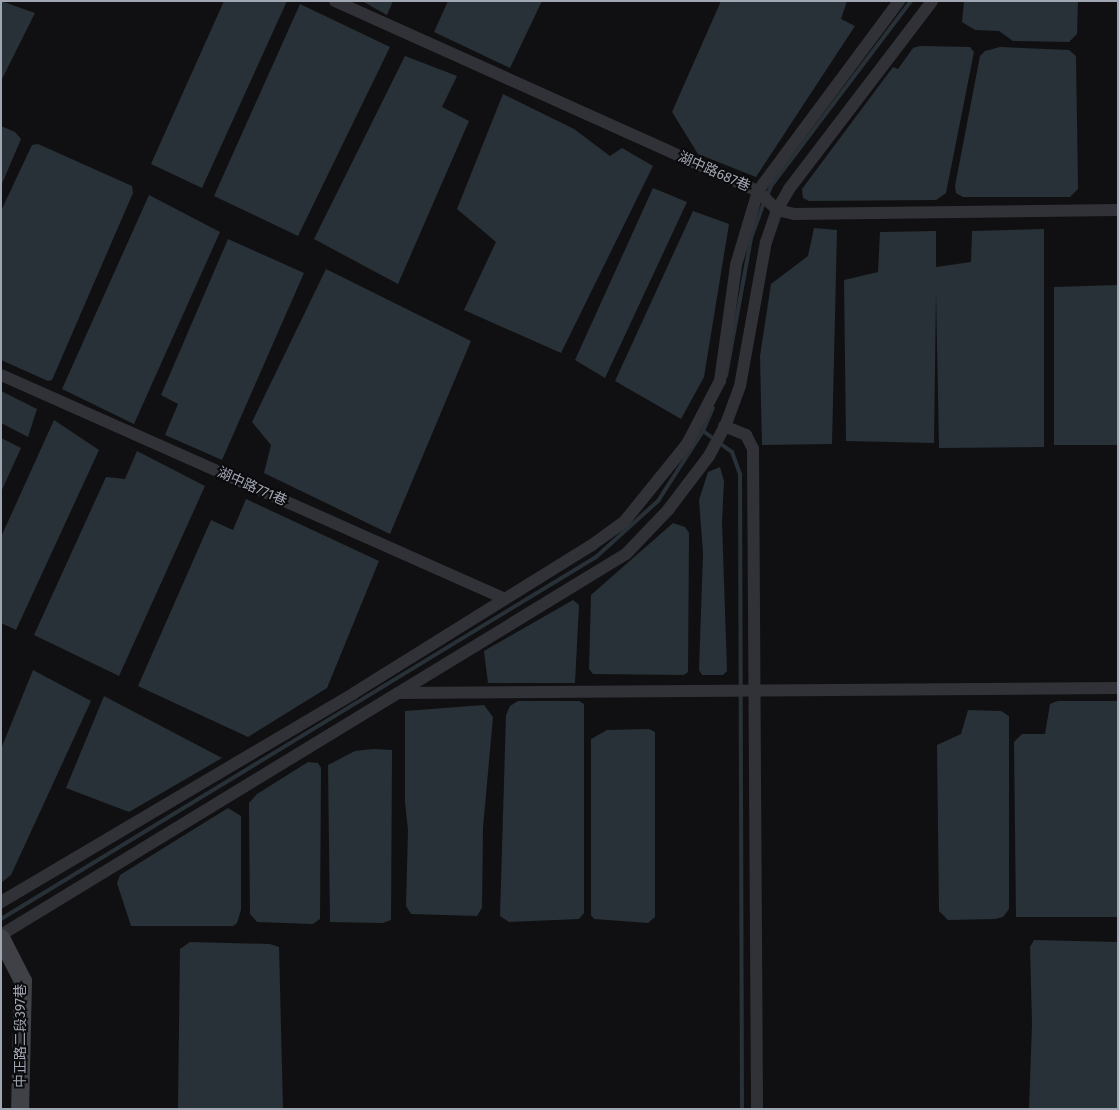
<!DOCTYPE html>
<meta charset="utf-8">
<style>
body{margin:0}
#map{position:relative;width:1119px;height:1110px;overflow:hidden;background:#101012;font-family:"Fira Sans","Noto Sans TC",sans-serif}
div>[style]{position:absolute}
.water>*{inset:0;background:#283137}
.stream>*{height:4px;margin:-2px;padding:0 2px;transform-origin:2px;border-radius:2px;background:#283137}
.street>*{height:12px;margin:-6px;padding:0 6px;transform-origin:6px;border-radius:6px;background:#313237}
.secondary>*{height:18px;margin:-9px;padding:0 9px;transform-origin:9px;border-radius:9px;background:#3f4147}
span{translate:-50% -50%;white-space:nowrap;text-align:center;line-height:1.15;-webkit-text-stroke:4px #0b0b0d;paint-order:stroke}
.street-label{font-size:14px;color:#a1a6b3}
.frame{position:absolute;inset:0;border:2px solid #a1a6b3;pointer-events:none}
</style>
<div id="map">
<div class="water">
<div style="clip-path:polygon(1px 1px,35px 13px,1px 81px)"></div>
<div style="clip-path:polygon(224px 1px,287px 1px,202px 188px,151px 164px)"></div>
<div style="clip-path:polygon(362px 1px,393px 1px,387px 15px)"></div>
<div style="clip-path:polygon(448px 1px,542px 1px,510px 68px,434px 32px)"></div>
<div style="clip-path:polygon(721px 1px,847px 1px,841px 19px,855px 26px,756px 177px,698px 154px,672px 112px)"></div>
<div style="clip-path:polygon(964px 1px,1078px 1px,1077px 34px,1069px 42px,1013px 41px,999px 31px,975px 30px,962px 22px)"></div>
<div style="clip-path:polygon(300px 4px,390px 47px,298px 236px,214px 196px)"></div>
<div style="clip-path:polygon(920px 46px,970px 47px,974px 52px,946px 193px,936px 200px,809px 201px,803px 198px,802px 189px,893px 67px,898px 69px,913px 48px)"></div>
<div style="clip-path:polygon(1000px 47px,1069px 50px,1076px 56px,1078px 189px,1070px 197px,963px 197px,956px 193px,955px 186px,980px 56px,985px 51px)"></div>
<div style="clip-path:polygon(405px 56px,457px 76px,442px 107px,469px 121px,398px 284px,314px 239px)"></div>
<div style="clip-path:polygon(503px 94px,574px 129px,610px 156px,622px 148px,653px 166px,561px 353px,464px 310px,496px 242px,457px 209px)"></div>
<div style="clip-path:polygon(1px 126px,15px 132px,21px 139px,1px 186px)"></div>
<div style="clip-path:polygon(38px 144px,132px 186px,133px 193px,52px 380px,48px 381px,1px 360px,1px 211px,32px 145px)"></div>
<div style="clip-path:polygon(653px 188px,687px 202px,605px 378px,575px 360px)"></div>
<div style="clip-path:polygon(149px 195px,220px 232px,134px 424px,62px 389px)"></div>
<div style="clip-path:polygon(693px 211px,729px 224px,704px 377px,681px 419px,615px 381px)"></div>
<div style="clip-path:polygon(814px 228px,837px 230px,832px 444px,762px 445px,760px 356px,771px 284px,808px 256px)"></div>
<div style="clip-path:polygon(1044px 229px,1044px 447px,939px 448px,936px 292px,934px 443px,846px 441px,844px 280px,878px 272px,880px 232px,936px 231px,936px 267px,971px 262px,972px 231px)"></div>
<div style="clip-path:polygon(228px 239px,304px 273px,222px 460px,165px 435px,178px 404px,161px 395px)"></div>
<div style="clip-path:polygon(326px 269px,471px 341px,390px 534px,264px 473px,271px 445px,252px 422px)"></div>
<div style="clip-path:polygon(1118px 285px,1118px 445px,1054px 445px,1054px 287px)"></div>
<div style="clip-path:polygon(1px 391px,37px 409px,28px 437px,1px 423px)"></div>
<div style="clip-path:polygon(54px 420px,99px 450px,16px 630px,1px 623px,1px 537px)"></div>
<div style="clip-path:polygon(1px 438px,21px 448px,1px 492px)"></div>
<div style="clip-path:polygon(137px 451px,205px 486px,119px 676px,34px 635px,106px 477px,125px 479px)"></div>
<div style="clip-path:polygon(720px 467px,724px 481px,722px 522px,727px 671px,723px 675px,702px 675px,699px 670px,703px 553px,699px 500px,708px 472px)"></div>
<div style="clip-path:polygon(246px 499px,379px 561px,327px 688px,248px 737px,138px 686px,211px 520px,233px 530px)"></div>
<div style="clip-path:polygon(673px 523px,685px 527px,689px 533px,688px 672px,684px 675px,593px 674px,589px 669px,591px 595px)"></div>
<div style="clip-path:polygon(573px 600px,579px 605px,575px 683px,488px 683px,484px 651px)"></div>
<div style="clip-path:polygon(33px 670px,91px 701px,11px 875px,1px 883px,1px 749px)"></div>
<div style="clip-path:polygon(104px 696px,222px 758px,129px 812px,66px 788px)"></div>
<div style="clip-path:polygon(518px 701px,579px 701px,584px 704px,584px 913px,579px 919px,509px 922px,500px 916px,506px 715px,510px 706px)"></div>
<div style="clip-path:polygon(1058px 701px,1118px 701px,1118px 917px,1016px 917px,1014px 742px,1022px 734px,1045px 734px,1050px 704px)"></div>
<div style="clip-path:polygon(484px 705px,493px 717px,483px 828px,482px 908px,477px 916px,411px 914px,406px 906px,408px 830px,405px 802px,405px 711px)"></div>
<div style="clip-path:polygon(968px 710px,1001px 711px,1009px 716px,1009px 909px,1003px 917px,995px 919px,948px 920px,939px 911px,937px 745px,961px 734px)"></div>
<div style="clip-path:polygon(649px 729px,655px 732px,655px 917px,648px 923px,594px 919px,591px 915px,591px 739px,607px 730px)"></div>
<div style="clip-path:polygon(373px 749px,392px 750px,391px 920px,383px 923px,330px 922px,328px 765px,355px 751px)"></div>
<div style="clip-path:polygon(308px 762px,318px 763px,321px 768px,320px 919px,313px 924px,257px 922px,250px 914px,249px 803px,257px 794px)"></div>
<div style="clip-path:polygon(228px 808px,241px 816px,241px 910px,237px 923px,233px 926px,131px 926px,117px 883px,120px 875px)"></div>
<div style="clip-path:polygon(1034px 940px,1118px 942px,1118px 1109px,1029px 1109px,1032px 1024px,1030px 947px)"></div>
<div style="clip-path:polygon(190px 942px,270px 944px,279px 947px,283px 1109px,178px 1109px,180px 949px)"></div>
</div>
<div class="stream">
<div style="left:767px;top:196px;width:11px;rotate:-68deg"></div>
<div style="left:771px;top:186px;width:232px;rotate:-52.9deg"></div>
<div style="left:726px;top:376px;width:140px;rotate:-79.7deg"></div>
<div style="left:751px;top:238px;width:38px;rotate:-70deg"></div>
<div style="left:703px;top:431px;width:36px;rotate:36deg"></div>
<div style="left:732px;top:452px;width:23px;rotate:70deg"></div>
<div style="left:740px;top:474px;width:635px;rotate:89.82deg"></div>
<div style="left:1px;top:919px;width:696px;rotate:-31.32deg"></div>
<div style="left:596px;top:557px;width:84px;rotate:-42.1deg"></div>
<div style="left:658px;top:501px;width:83px;rotate:-57.3deg"></div>
<div style="left:703px;top:431px;width:25px;rotate:-67deg"></div>
</div>
<div class="street">
<div style="left:335px;top:1px;width:464px;rotate:24.2deg"></div>
<div style="left:758px;top:191px;width:27px;rotate:45deg"></div>
<div style="left:777px;top:210px;width:17px;rotate:13deg"></div>
<div style="left:794px;top:214px;width:324px;rotate:-0.7deg"></div>
<div style="left:1px;top:375px;width:549px;rotate:23.95deg"></div>
<div style="left:724px;top:426px;width:24px;rotate:22deg"></div>
<div style="left:746px;top:435px;width:16px;rotate:63deg"></div>
<div style="left:753px;top:449px;width:660px;rotate:89.65deg"></div>
<div style="left:398px;top:693px;width:720px;rotate:-0.4deg"></div>
<div style="left:1px;top:902px;width:410px;rotate:-30.6deg"></div>
<div style="left:354px;top:693px;width:280px;rotate:-31.9deg"></div>
<div style="left:592px;top:545px;width:39px;rotate:-36deg"></div>
<div style="left:624px;top:522px;width:100px;rotate:-51.1deg"></div>
<div style="left:687px;top:444px;width:71px;rotate:-62.4deg"></div>
<div style="left:720px;top:381px;width:117px;rotate:-82.1deg"></div>
<div style="left:736px;top:265px;width:77px;rotate:-73.4deg"></div>
<div style="left:758px;top:191px;width:237px;rotate:-53.4deg"></div>
<div style="left:1px;top:935px;width:732px;rotate:-31.37deg"></div>
<div style="left:626px;top:554px;width:61px;rotate:-46.3deg"></div>
<div style="left:668px;top:510px;width:68px;rotate:-52.8deg"></div>
<div style="left:709px;top:456px;width:36px;rotate:-62deg"></div>
<div style="left:726px;top:424px;width:40px;rotate:-69.8deg"></div>
<div style="left:740px;top:386px;width:146px;rotate:-79.8deg"></div>
<div style="left:766px;top:242px;width:34px;rotate:-71deg"></div>
<div style="left:777px;top:210px;width:24px;rotate:-60deg"></div>
<div style="left:789px;top:189px;width:236px;rotate:-52.7deg"></div>
</div>
<div class="secondary">
<div style="left:1px;top:938px;width:48px;rotate:62.9deg"></div>
<div style="left:23px;top:981px;width:128px;rotate:91.3deg"></div>
</div>
<div class="street-label">
<span style="left:714px;top:172px;rotate:24deg">湖中路687巷</span>
<span style="left:252px;top:487px;rotate:24deg">湖中路771巷</span>
<span style="left:21px;top:1036px;rotate:-90deg">中正路二段397巷</span>
</div>
<div class="frame"></div>
</div>
